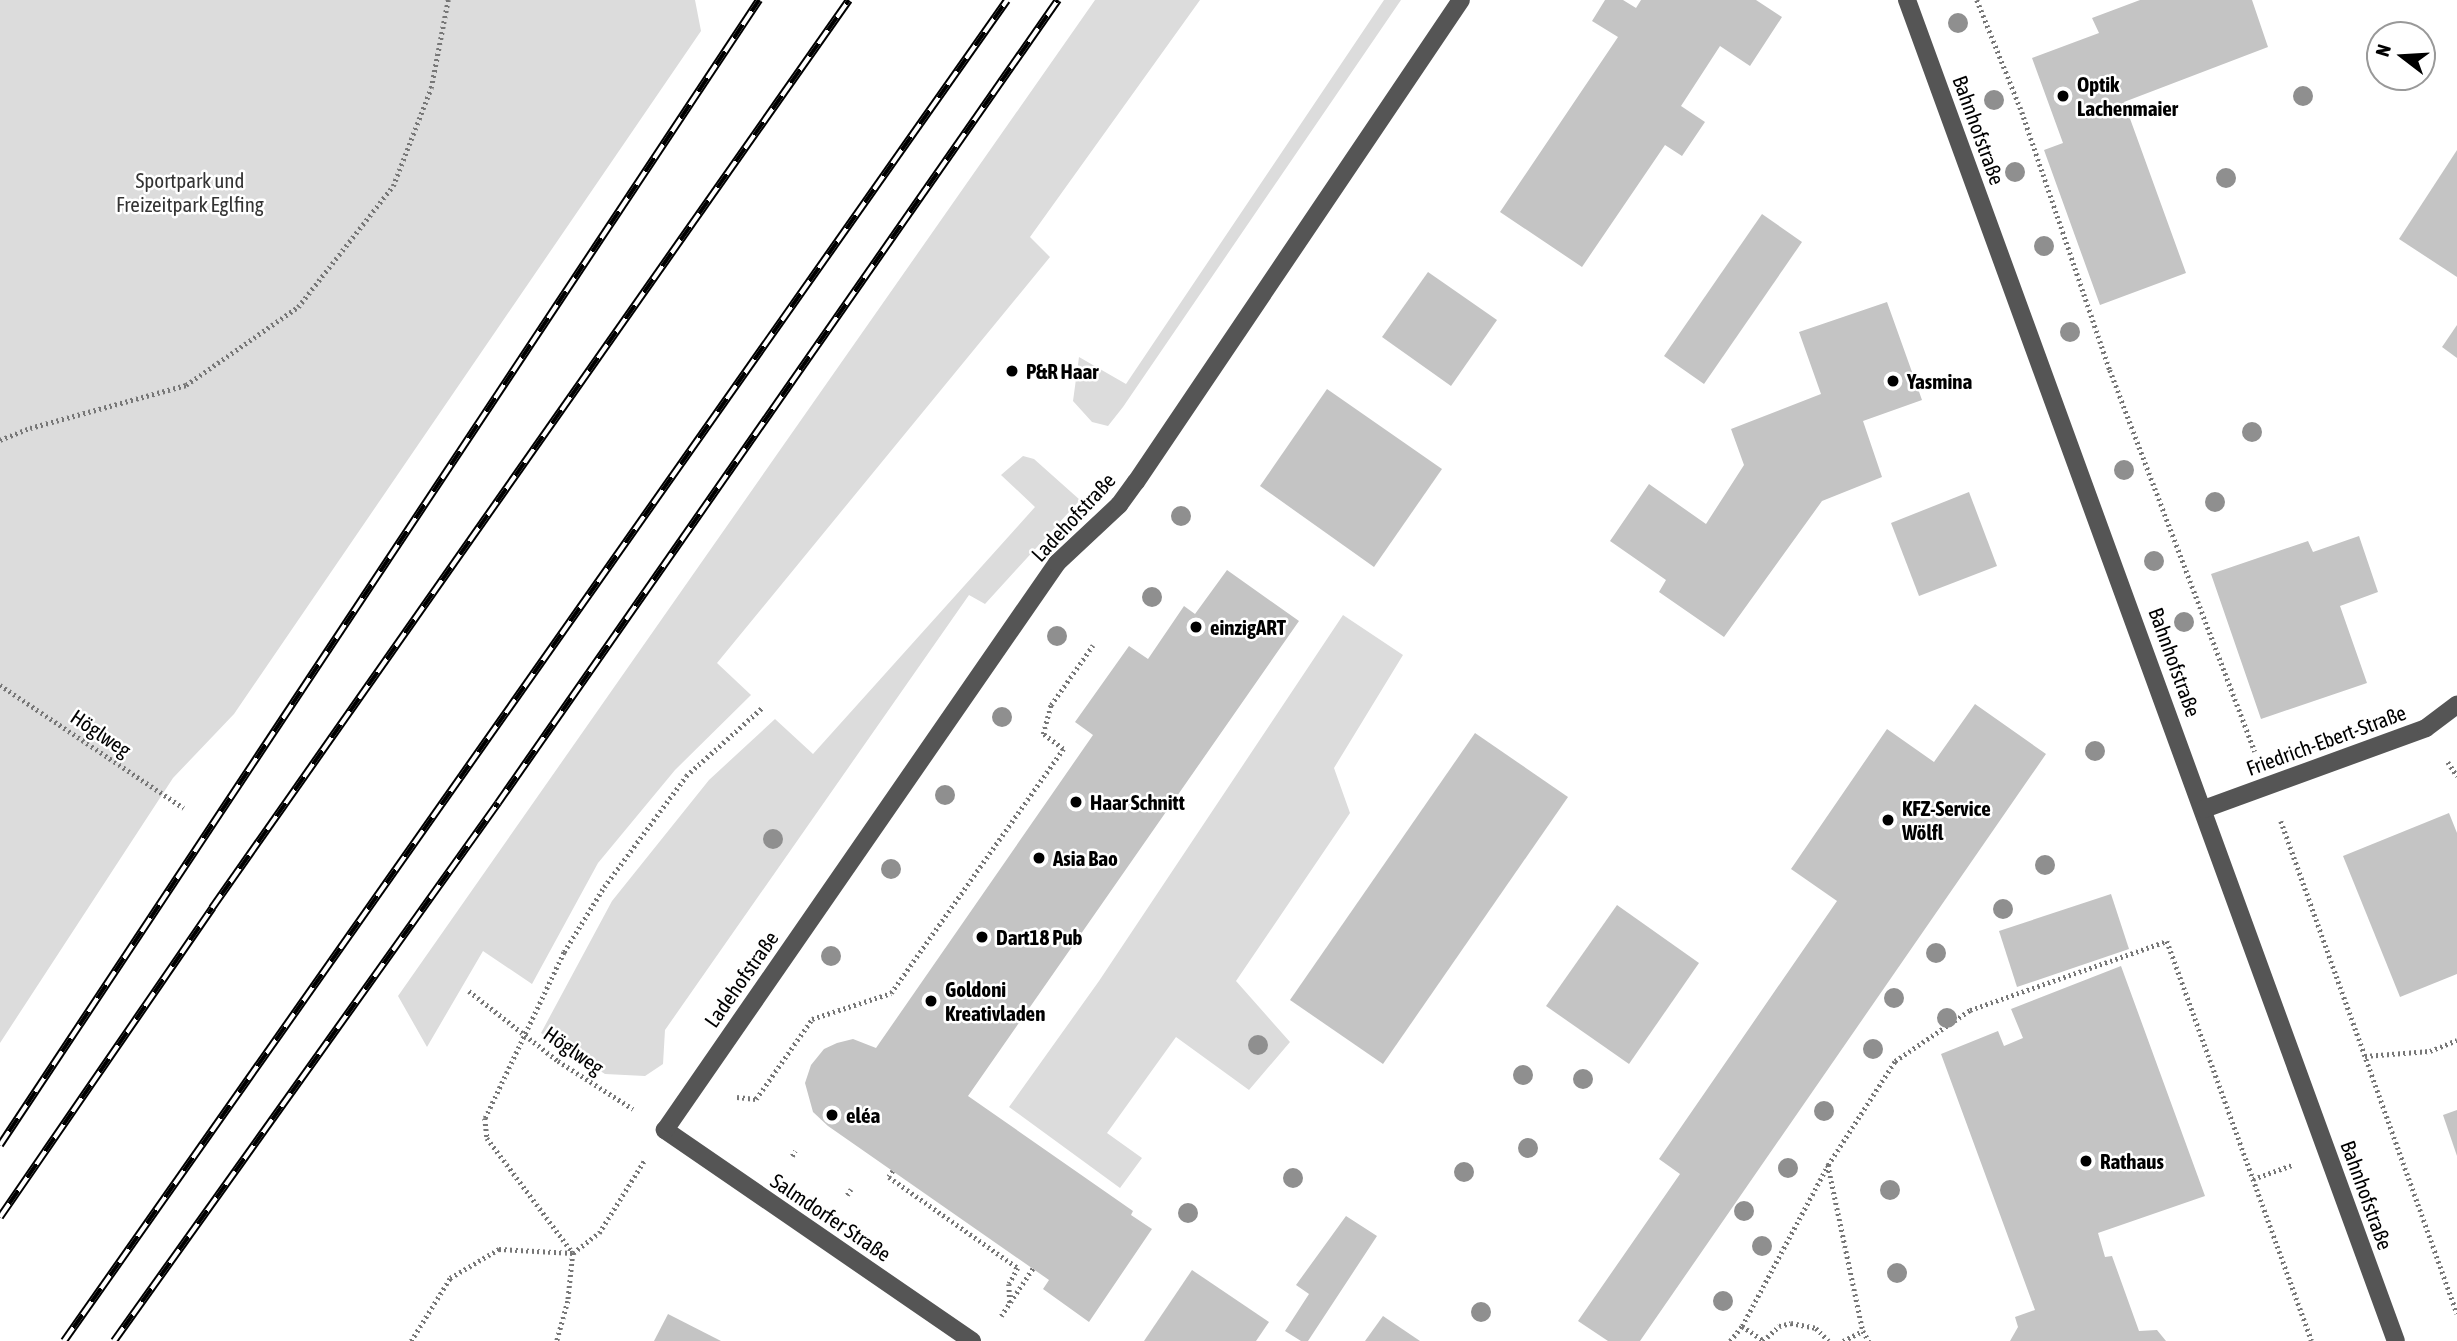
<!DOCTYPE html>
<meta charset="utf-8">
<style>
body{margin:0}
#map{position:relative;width:2457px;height:1341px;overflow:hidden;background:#fff;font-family:"Asap Condensed",sans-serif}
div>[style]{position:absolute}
.green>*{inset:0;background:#dcdcdc}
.building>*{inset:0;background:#c4c4c4}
.path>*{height:4.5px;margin-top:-2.25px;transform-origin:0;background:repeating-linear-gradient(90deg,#777 0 2px,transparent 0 5.5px)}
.minor>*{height:18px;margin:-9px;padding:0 9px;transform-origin:9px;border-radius:9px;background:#555}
.rail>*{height:8px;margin-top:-4px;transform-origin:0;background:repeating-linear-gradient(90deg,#fff 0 16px,#000 0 32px);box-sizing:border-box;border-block:2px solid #000}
.path-bridge>*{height:4.5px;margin-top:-2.25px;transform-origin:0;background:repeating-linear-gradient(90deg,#777 0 2px,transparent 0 5.5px)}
.trees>*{width:20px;height:20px;margin:-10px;border-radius:50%;background:#8f8f8f}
.dots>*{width:19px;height:19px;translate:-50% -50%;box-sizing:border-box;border:4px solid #fff;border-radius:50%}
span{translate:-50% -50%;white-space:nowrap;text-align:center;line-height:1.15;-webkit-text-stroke:5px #fff;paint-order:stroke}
.poi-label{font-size:21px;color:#000;font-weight:700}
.left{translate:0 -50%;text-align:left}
.street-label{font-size:21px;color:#000}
.park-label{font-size:21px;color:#333}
.north{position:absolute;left:2366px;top:21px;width:70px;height:70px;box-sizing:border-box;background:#fff;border:2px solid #999;border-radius:50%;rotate:287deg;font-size:19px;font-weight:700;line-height:28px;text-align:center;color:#000}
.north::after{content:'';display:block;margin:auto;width:24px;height:32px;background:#000;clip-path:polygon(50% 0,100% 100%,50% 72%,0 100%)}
</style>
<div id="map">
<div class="green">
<div style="clip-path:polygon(0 0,695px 0,701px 31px,234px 714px,173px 778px,0 1043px)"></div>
<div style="clip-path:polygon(1095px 0,1200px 0,1030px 237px,1050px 257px,717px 663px,751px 695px,675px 770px,598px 863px,532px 984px,483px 951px,427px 1047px,398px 996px)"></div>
<div style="clip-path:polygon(1384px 0,1401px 0,1123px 407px,1108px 426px,1092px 422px,1073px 401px,1079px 357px,1126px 384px)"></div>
<div style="clip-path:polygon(1023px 456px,1034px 459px,1080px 500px,985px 604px,969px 595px,665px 1030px,663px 1064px,645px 1076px,605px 1074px,541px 1033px,612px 901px,709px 780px,775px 719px,813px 754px,1035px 507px,1001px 475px)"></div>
<div style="clip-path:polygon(1343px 615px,1403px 655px,1334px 768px,1350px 813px,1236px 981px,1290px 1042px,1249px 1090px,1176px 1037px,1107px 1133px,1142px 1158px,1120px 1188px,1009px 1107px,1099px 981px)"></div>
</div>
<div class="building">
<div style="clip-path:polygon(1605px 0,1623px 0,1636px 8px,1641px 0,1756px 0,1782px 17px,1750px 66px,1720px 46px,1681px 106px,1705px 122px,1682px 156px,1665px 145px,1582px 267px,1500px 212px,1618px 37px,1592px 21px)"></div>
<div style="clip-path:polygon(2140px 0,2252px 0,2268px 47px,2124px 102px,2186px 273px,2100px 305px,2044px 150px,2063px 143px,2032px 58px,2099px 33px,2092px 18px)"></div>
<div style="clip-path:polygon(2457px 150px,2457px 277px,2399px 239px)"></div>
<div style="clip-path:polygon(1762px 214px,1802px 242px,1704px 384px,1664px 356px)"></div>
<div style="clip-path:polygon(1428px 272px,1497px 320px,1451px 386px,1382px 337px)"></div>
<div style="clip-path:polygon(1887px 302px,1922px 400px,1863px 421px,1882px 477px,1822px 501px,1724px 637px,1659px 592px,1666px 580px,1610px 541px,1649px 484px,1706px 524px,1744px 465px,1731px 429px,1821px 394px,1799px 332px)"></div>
<div style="clip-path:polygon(2457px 325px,2457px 358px,2442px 347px)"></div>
<div style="clip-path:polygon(1327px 389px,1442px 469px,1374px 567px,1260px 486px)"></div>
<div style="clip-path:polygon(1969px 492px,1997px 566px,1919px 596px,1891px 523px)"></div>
<div style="clip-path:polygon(2359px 536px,2378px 592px,2340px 606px,2367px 683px,2261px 719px,2211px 574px,2308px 541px,2313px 552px)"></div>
<div style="clip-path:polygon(1227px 570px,1299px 621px,968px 1096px,1133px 1211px,1131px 1215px,1152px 1229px,1089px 1322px,1043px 1289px,1049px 1280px,828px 1126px,813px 1112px,805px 1083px,811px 1065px,824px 1049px,837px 1043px,853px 1039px,876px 1048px,1093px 735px,1075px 722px,1129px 646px,1148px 659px,1184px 606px,1195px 614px)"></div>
<div style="clip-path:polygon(1975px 704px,2046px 754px,1640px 1341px,1608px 1341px,1578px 1321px,1680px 1174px,1659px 1159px,1837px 901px,1791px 869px,1887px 729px,1934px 762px)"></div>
<div style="clip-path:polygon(1475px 733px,1568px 797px,1383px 1064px,1290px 1000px)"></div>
<div style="clip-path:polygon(2449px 813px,2457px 833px,2457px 974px,2400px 997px,2343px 856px)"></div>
<div style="clip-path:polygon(2111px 894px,2129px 949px,2017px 987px,1999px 931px)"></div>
<div style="clip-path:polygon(1617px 905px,1699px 963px,1629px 1064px,1546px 1006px)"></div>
<div style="clip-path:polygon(2121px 966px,2205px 1196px,2098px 1233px,2105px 1257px,2112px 1256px,2139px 1331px,2157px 1330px,2166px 1341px,2010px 1341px,2018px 1327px,2015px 1317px,2035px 1310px,1941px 1054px,1998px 1031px,2004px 1046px,2023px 1038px,2011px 1009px)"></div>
<div style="clip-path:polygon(2457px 1110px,2457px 1156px,2443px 1115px)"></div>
<div style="clip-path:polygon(1346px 1216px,1377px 1236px,1308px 1341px,1301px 1341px,1285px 1331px,1309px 1294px,1296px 1285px)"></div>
<div style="clip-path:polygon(1192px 1270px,1269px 1322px,1256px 1341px,1144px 1341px)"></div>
<div style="clip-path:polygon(668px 1314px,721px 1341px,654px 1341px)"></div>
<div style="clip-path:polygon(1383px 1316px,1420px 1341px,1365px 1341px)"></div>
</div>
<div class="path">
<div style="left:1977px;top:0;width:121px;rotate:68.1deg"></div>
<div style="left:2022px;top:112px;width:273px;rotate:71.2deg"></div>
<div style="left:2110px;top:370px;width:408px;rotate:69.2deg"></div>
<div style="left:0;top:440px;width:32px;rotate:-22deg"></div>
<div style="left:30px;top:428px;width:162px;rotate:-15.4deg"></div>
<div style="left:186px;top:385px;width:136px;rotate:-34.9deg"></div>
<div style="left:298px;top:307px;width:154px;rotate:-51.9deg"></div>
<div style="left:393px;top:186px;width:105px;rotate:-68.8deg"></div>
<div style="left:431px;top:88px;width:90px;rotate:-79.1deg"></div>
<div style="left:0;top:685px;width:221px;rotate:33.8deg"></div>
<div style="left:2448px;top:762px;width:17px;rotate:57deg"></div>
<div style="left:2281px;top:821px;width:523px;rotate:70.32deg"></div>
<div style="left:564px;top:952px;width:76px;rotate:-58.4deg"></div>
<div style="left:604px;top:887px;width:138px;rotate:-53.5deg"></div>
<div style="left:686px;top:776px;width:103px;rotate:-41.9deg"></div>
<div style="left:469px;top:991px;width:113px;rotate:38.2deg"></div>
<div style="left:558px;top:1061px;width:89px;rotate:32.6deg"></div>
<div style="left:2365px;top:1056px;width:65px;rotate:-4.4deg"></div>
<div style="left:2430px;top:1051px;width:29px;rotate:-22deg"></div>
<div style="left:737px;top:1097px;width:19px;rotate:6deg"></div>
<div style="left:756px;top:1099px;width:98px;rotate:-55deg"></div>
<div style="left:812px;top:1019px;width:83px;rotate:-18.2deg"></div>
<div style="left:891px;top:993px;width:299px;rotate:-54.8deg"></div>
<div style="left:1063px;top:749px;width:25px;rotate:-143deg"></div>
<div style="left:1043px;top:734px;width:30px;rotate:-75deg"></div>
<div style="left:1051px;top:705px;width:73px;rotate:-55deg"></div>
<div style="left:485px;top:1118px;width:20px;rotate:84deg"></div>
<div style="left:487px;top:1138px;width:144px;rotate:53.2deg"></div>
<div style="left:573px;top:1253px;width:48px;rotate:95.9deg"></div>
<div style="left:568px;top:1301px;width:41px;rotate:105.4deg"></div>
<div style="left:792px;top:1156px;width:6px;rotate:-59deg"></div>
<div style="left:1828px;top:1165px;width:170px;rotate:78.1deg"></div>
<div style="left:1863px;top:1331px;width:12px;rotate:59deg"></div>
<div style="left:893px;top:1171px;width:7px;rotate:124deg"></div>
<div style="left:889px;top:1177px;width:158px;rotate:35.2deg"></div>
<div style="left:1018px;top:1268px;width:18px;rotate:119deg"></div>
<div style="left:1009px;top:1284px;width:20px;rotate:87deg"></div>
<div style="left:2253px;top:1179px;width:41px;rotate:-19.7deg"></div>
<div style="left:847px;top:1195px;width:7px;rotate:-56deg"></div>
<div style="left:1001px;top:1316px;width:58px;rotate:-56.3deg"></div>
<div style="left:1742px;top:1326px;width:27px;rotate:34deg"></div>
<div style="left:411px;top:1341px;width:74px;rotate:-58.2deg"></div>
<div style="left:450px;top:1278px;width:57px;rotate:-30.6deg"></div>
<div style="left:499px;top:1249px;width:74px;rotate:3.1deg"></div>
<div style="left:573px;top:1253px;width:33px;rotate:-38deg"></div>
<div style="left:599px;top:1233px;width:85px;rotate:-58deg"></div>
<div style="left:1730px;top:1341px;width:19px;rotate:-51deg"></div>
<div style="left:1742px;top:1326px;width:183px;rotate:-61.9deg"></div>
<div style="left:1828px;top:1165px;width:124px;rotate:-57.2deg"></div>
<div style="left:1895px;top:1061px;width:91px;rotate:-34.2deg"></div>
<div style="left:1970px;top:1010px;width:209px;rotate:-19.3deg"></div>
<div style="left:2167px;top:941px;width:425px;rotate:70.1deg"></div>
<div style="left:1763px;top:1341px;width:22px;rotate:-43deg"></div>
<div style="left:1779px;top:1326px;width:12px;rotate:-14deg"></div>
<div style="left:1791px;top:1323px;width:25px;rotate:11deg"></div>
<div style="left:1816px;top:1328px;width:18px;rotate:45deg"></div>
<div style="left:1843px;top:1341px;width:22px;rotate:-27deg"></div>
</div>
<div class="minor">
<div style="left:1907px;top:0;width:1427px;rotate:69.97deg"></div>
<div style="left:2204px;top:809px;width:236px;rotate:-20deg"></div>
<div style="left:2426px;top:728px;width:39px;rotate:-37deg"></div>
<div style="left:972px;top:1341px;width:373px;rotate:-145.5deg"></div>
<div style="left:665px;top:1130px;width:689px;rotate:-55.34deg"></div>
<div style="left:1057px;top:563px;width:85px;rotate:-43.1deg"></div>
<div style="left:1119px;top:505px;width:29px;rotate:-54deg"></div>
<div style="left:1136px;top:482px;width:581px;rotate:-56.01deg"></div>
</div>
<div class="rail">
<div style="left:0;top:1145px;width:1374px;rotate:-56.46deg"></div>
<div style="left:0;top:1217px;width:375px;rotate:-55.5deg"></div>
<div style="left:212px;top:908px;width:1109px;rotate:-54.95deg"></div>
<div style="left:64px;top:1341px;width:1639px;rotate:-54.88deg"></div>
<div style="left:114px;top:1341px;width:661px;rotate:-54.48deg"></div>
<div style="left:498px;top:803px;width:979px;rotate:-55.11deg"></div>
</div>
<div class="path-bridge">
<div style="left:485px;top:1118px;width:184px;rotate:-64.6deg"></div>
</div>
<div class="trees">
<div style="left:1958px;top:23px"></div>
<div style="left:2303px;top:96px"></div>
<div style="left:1994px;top:100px"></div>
<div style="left:2015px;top:172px"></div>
<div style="left:2226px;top:178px"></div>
<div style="left:2044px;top:246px"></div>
<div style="left:2070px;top:332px"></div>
<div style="left:2252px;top:432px"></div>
<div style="left:2124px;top:470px"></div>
<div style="left:2215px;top:502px"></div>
<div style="left:1181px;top:516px"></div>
<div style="left:2154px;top:561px"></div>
<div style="left:1152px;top:597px"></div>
<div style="left:2184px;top:622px"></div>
<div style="left:1057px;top:636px"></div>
<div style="left:1002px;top:717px"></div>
<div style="left:2095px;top:751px"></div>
<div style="left:945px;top:795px"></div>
<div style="left:773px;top:839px"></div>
<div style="left:2045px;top:865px"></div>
<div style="left:891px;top:869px"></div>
<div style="left:2003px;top:909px"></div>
<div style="left:1936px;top:953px"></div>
<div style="left:831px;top:956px"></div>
<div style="left:1894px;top:998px"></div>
<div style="left:1947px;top:1018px"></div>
<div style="left:1258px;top:1045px"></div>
<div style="left:1873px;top:1049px"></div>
<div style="left:1523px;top:1075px"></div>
<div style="left:1583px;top:1079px"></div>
<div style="left:1824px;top:1111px"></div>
<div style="left:1528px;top:1148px"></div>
<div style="left:1788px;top:1168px"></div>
<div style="left:1464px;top:1172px"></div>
<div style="left:1293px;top:1178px"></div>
<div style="left:1890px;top:1190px"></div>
<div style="left:1744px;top:1211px"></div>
<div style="left:1188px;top:1213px"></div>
<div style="left:1762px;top:1246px"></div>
<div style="left:1897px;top:1273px"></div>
<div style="left:1723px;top:1301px"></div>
<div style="left:1481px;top:1312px"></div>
</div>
<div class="dots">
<div style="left:2063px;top:96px;background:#000"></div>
<div style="left:1012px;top:371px;background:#000"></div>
<div style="left:1893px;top:381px;background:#000"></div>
<div style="left:1196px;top:627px;background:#000"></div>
<div style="left:1076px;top:802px;background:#000"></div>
<div style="left:1888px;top:820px;background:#000"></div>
<div style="left:1039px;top:858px;background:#000"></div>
<div style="left:982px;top:937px;background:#000"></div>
<div style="left:931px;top:1001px;background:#000"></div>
<div style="left:832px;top:1115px;background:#000"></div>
<div style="left:2086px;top:1161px;background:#000"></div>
</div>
<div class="poi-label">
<span class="left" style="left:2077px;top:96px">Optik<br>Lachenmaier</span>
<span class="left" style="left:1026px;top:371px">P&amp;R Haar</span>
<span class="left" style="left:1907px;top:381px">Yasmina</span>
<span class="left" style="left:1210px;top:627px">einzigART</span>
<span class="left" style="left:1090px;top:802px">Haar Schnitt</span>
<span class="left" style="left:1902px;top:820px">KFZ-Service<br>Wölfl</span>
<span class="left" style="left:1053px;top:858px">Asia Bao</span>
<span class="left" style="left:996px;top:937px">Dart18 Pub</span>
<span class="left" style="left:945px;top:1001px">Goldoni<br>Kreativladen</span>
<span class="left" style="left:846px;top:1115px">eléa</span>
<span class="left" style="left:2100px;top:1161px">Rathaus</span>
</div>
<div class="street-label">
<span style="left:1979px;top:130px;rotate:70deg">Bahnhofstraße</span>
<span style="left:1073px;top:517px;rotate:-47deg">Ladehofstraße</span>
<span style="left:2175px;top:662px;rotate:70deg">Bahnhofstraße</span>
<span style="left:101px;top:733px;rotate:34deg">Höglweg</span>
<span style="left:2326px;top:740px;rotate:-20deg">Friedrich-Ebert-Straße</span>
<span style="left:741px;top:979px;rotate:-55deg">Ladehofstraße</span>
<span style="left:574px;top:1050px;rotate:35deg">Höglweg</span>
<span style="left:2367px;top:1195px;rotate:70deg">Bahnhofstraße</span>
<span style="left:831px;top:1217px;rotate:34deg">Salmdorfer Straße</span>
</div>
<div class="park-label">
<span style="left:190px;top:192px">Sportpark und<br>Freizeitpark Eglfing</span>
</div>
<div class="north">N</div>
</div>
